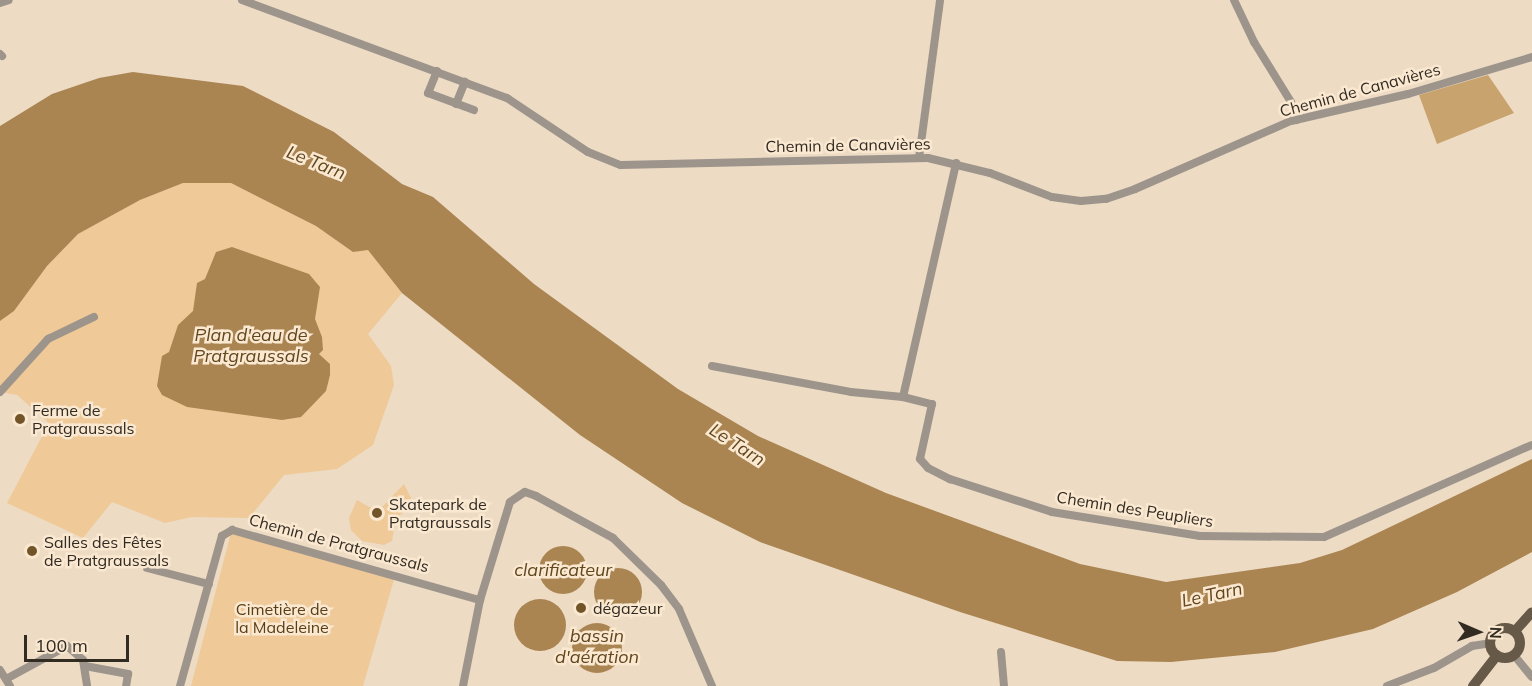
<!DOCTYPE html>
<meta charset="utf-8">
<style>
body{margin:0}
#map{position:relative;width:1532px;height:686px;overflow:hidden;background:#eddbc4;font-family:Mulish,sans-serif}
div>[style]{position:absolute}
.green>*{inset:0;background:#efc997}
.forest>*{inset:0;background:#c9a36e}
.water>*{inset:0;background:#aa8552}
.round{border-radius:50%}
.minor>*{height:8px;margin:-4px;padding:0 4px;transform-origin:4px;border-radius:4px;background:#9d958b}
.major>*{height:10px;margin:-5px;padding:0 5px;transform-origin:5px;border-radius:5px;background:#675948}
.major>.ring{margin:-5px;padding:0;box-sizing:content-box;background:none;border:10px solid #675948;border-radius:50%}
.dots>*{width:16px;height:16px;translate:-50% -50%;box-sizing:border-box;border:3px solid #fae8d1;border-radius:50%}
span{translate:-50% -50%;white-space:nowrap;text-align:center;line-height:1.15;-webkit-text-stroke:5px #fae8d1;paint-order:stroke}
.street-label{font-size:16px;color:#312b22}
.poi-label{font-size:16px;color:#312b22}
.left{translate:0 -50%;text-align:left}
.park-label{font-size:16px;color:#593e15}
.water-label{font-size:18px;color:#61461e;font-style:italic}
.north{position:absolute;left:1448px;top:602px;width:60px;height:60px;-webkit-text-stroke:4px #fae8d1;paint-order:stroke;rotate:92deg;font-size:16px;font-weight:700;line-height:24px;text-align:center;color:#312b22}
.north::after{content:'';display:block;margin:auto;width:21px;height:27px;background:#312b22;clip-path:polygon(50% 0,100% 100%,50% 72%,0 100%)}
.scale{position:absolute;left:24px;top:635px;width:105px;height:27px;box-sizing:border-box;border:3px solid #312b22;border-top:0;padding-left:8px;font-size:18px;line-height:21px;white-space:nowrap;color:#312b22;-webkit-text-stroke:4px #fae8d1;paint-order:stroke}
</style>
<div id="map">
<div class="green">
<div style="clip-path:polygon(183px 183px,231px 183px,316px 226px,353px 252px,368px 249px,402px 293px,368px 334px,391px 366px,394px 385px,373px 445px,337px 469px,284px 475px,249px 518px,192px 517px,165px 523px,112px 502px,83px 538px,7px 503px,49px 423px,17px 395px,0 392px,0 321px,14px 311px,47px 266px,78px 234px,140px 200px)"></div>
<div style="clip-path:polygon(404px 484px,412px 500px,409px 508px,396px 518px,392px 541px,384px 545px,362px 541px,351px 530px,349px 518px,357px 500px,369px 507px,383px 506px)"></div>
<div style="clip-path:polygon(231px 533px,395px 576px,363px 686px,191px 686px)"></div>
</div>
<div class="forest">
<div style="clip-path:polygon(1488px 75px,1514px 113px,1437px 144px,1419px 95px)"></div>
</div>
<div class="water">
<div style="clip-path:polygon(133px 72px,243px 86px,334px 132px,402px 184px,433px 197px,534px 284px,678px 389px,758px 436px,886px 493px,1080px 564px,1166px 582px,1300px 563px,1342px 550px,1532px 459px,1532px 552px,1457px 592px,1373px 629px,1275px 652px,1171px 662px,1117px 661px,960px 612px,760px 542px,682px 503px,580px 435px,402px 293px,368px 250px,353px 252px,316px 226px,231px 183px,183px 183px,140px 200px,78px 234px,47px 266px,14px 311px,0 321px,0 126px,52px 94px,99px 78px)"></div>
<div style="clip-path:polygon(232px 247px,309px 274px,320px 287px,315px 319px,322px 337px,323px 350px,319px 354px,330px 364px,330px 375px,326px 391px,301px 417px,282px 420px,187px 407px,162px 395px,157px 386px,162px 356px,169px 352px,178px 325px,193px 311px,197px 283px,205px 279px,216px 252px)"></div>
<div class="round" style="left:539px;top:546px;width:48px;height:48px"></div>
<div class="round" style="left:594px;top:568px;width:48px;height:48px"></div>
<div class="round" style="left:514px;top:599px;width:52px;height:52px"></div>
<div class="round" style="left:572px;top:623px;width:50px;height:50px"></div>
</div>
<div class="minor">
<div style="left:242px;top:0;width:283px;rotate:20.3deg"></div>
<div style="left:507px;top:98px;width:97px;rotate:33.7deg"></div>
<div style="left:588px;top:152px;width:35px;rotate:22deg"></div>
<div style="left:621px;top:165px;width:307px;rotate:-1.3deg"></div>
<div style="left:928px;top:158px;width:64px;rotate:13.6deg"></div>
<div style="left:990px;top:173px;width:66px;rotate:21.2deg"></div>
<div style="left:1052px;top:197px;width:29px;rotate:8deg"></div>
<div style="left:1081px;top:201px;width:25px;rotate:-5deg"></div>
<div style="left:1106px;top:199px;width:31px;rotate:-19deg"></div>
<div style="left:1135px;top:189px;width:170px;rotate:-23.6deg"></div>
<div style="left:1291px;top:121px;width:120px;rotate:-13deg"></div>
<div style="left:1408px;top:94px;width:129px;rotate:-16.6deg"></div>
<div style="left:1234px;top:0;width:47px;rotate:64.5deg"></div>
<div style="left:1254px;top:42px;width:70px;rotate:58.3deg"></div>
<div style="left:1291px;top:102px;width:19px;rotate:72deg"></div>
<div style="left:0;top:3px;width:9px;rotate:-18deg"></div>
<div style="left:0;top:54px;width:3px;rotate:45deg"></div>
<div style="left:437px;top:71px;width:24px;rotate:112deg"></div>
<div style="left:428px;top:93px;width:49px;rotate:20.3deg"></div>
<div style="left:456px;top:104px;width:24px;rotate:-68deg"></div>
<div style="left:919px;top:158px;width:159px;rotate:-82.4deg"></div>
<div style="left:712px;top:366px;width:141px;rotate:10.6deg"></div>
<div style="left:851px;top:392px;width:52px;rotate:5.5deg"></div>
<div style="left:903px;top:397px;width:240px;rotate:-77.2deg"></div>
<div style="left:0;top:392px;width:72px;rotate:-47.8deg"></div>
<div style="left:48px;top:339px;width:51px;rotate:-25.6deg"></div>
<div style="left:903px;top:397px;width:30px;rotate:14deg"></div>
<div style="left:932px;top:404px;width:56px;rotate:102.3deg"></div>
<div style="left:920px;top:459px;width:12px;rotate:48deg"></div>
<div style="left:928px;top:468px;width:25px;rotate:27deg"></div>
<div style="left:950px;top:479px;width:107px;rotate:17.9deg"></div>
<div style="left:1052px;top:512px;width:150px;rotate:9.2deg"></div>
<div style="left:1200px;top:536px;width:124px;rotate:0.5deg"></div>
<div style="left:1324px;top:537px;width:227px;rotate:-23.9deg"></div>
<div style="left:147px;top:568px;width:64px;rotate:14.5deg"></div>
<div style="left:480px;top:600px;width:102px;rotate:-73deg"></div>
<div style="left:510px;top:502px;width:18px;rotate:-34deg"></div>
<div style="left:525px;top:492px;width:12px;rotate:20deg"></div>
<div style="left:536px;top:496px;width:88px;rotate:28.6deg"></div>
<div style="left:613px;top:538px;width:67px;rotate:44.4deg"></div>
<div style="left:661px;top:585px;width:30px;rotate:53deg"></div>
<div style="left:679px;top:609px;width:84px;rotate:66.8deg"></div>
<div style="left:1001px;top:652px;width:34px;rotate:85deg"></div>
<div style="left:1514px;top:655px;width:28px;rotate:51deg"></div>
<div style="left:85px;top:666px;width:44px;rotate:10.5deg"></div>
<div style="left:128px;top:674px;width:12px;rotate:99deg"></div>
<div style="left:0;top:670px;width:19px;rotate:58deg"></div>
<div style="left:8px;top:678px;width:67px;rotate:-28.5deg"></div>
<div style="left:67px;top:646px;width:21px;rotate:41deg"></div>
<div style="left:83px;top:660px;width:26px;rotate:81deg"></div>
<div style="left:180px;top:686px;width:156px;rotate:-74.4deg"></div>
<div style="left:222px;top:536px;width:12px;rotate:-31deg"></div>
<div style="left:232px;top:530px;width:258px;rotate:15.8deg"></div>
<div style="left:480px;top:600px;width:88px;rotate:101.2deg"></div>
<div style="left:1387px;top:686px;width:50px;rotate:-21deg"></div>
<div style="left:1434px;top:668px;width:44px;rotate:-30.1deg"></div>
<div style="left:1472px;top:646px;width:18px;rotate:-9deg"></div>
</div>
<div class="major">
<div class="ring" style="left:1490px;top:628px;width:20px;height:20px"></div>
<div style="left:1515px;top:631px;width:25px;rotate:-48deg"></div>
<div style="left:1473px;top:686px;width:39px;rotate:-52deg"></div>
</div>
<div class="dots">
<div style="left:20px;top:419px;background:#725429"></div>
<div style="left:377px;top:513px;background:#725429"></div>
<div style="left:32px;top:551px;background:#725429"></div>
<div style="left:581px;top:608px;background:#725429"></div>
</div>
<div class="street-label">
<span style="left:1360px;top:90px;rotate:-15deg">Chemin de Canavières</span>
<span style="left:848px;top:145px;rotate:-1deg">Chemin de Canavières</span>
<span style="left:1135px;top:509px;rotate:9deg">Chemin des Peupliers</span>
<span style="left:339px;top:543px;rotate:15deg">Chemin de Pratgraussals</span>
</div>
<div class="poi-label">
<span class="left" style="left:32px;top:419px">Ferme de<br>Pratgraussals</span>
<span class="left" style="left:389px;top:513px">Skatepark de<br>Pratgraussals</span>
<span class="left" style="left:44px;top:551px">Salles des Fêtes<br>de Pratgraussals</span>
<span class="left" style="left:593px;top:608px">dégazeur</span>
</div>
<div class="park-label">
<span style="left:282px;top:618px">Cimetière de<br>la Madeleine</span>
</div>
<div class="water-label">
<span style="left:316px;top:163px;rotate:22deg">Le Tarn</span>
<span style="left:251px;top:346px">Plan d'eau de<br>Pratgraussals</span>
<span style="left:737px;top:445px;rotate:33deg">Le Tarn</span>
<span style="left:563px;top:570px">clarificateur</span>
<span style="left:1212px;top:595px;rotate:-12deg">Le Tarn</span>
<span style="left:597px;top:647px">bassin<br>d'aération</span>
</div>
<div class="north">N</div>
<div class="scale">100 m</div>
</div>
